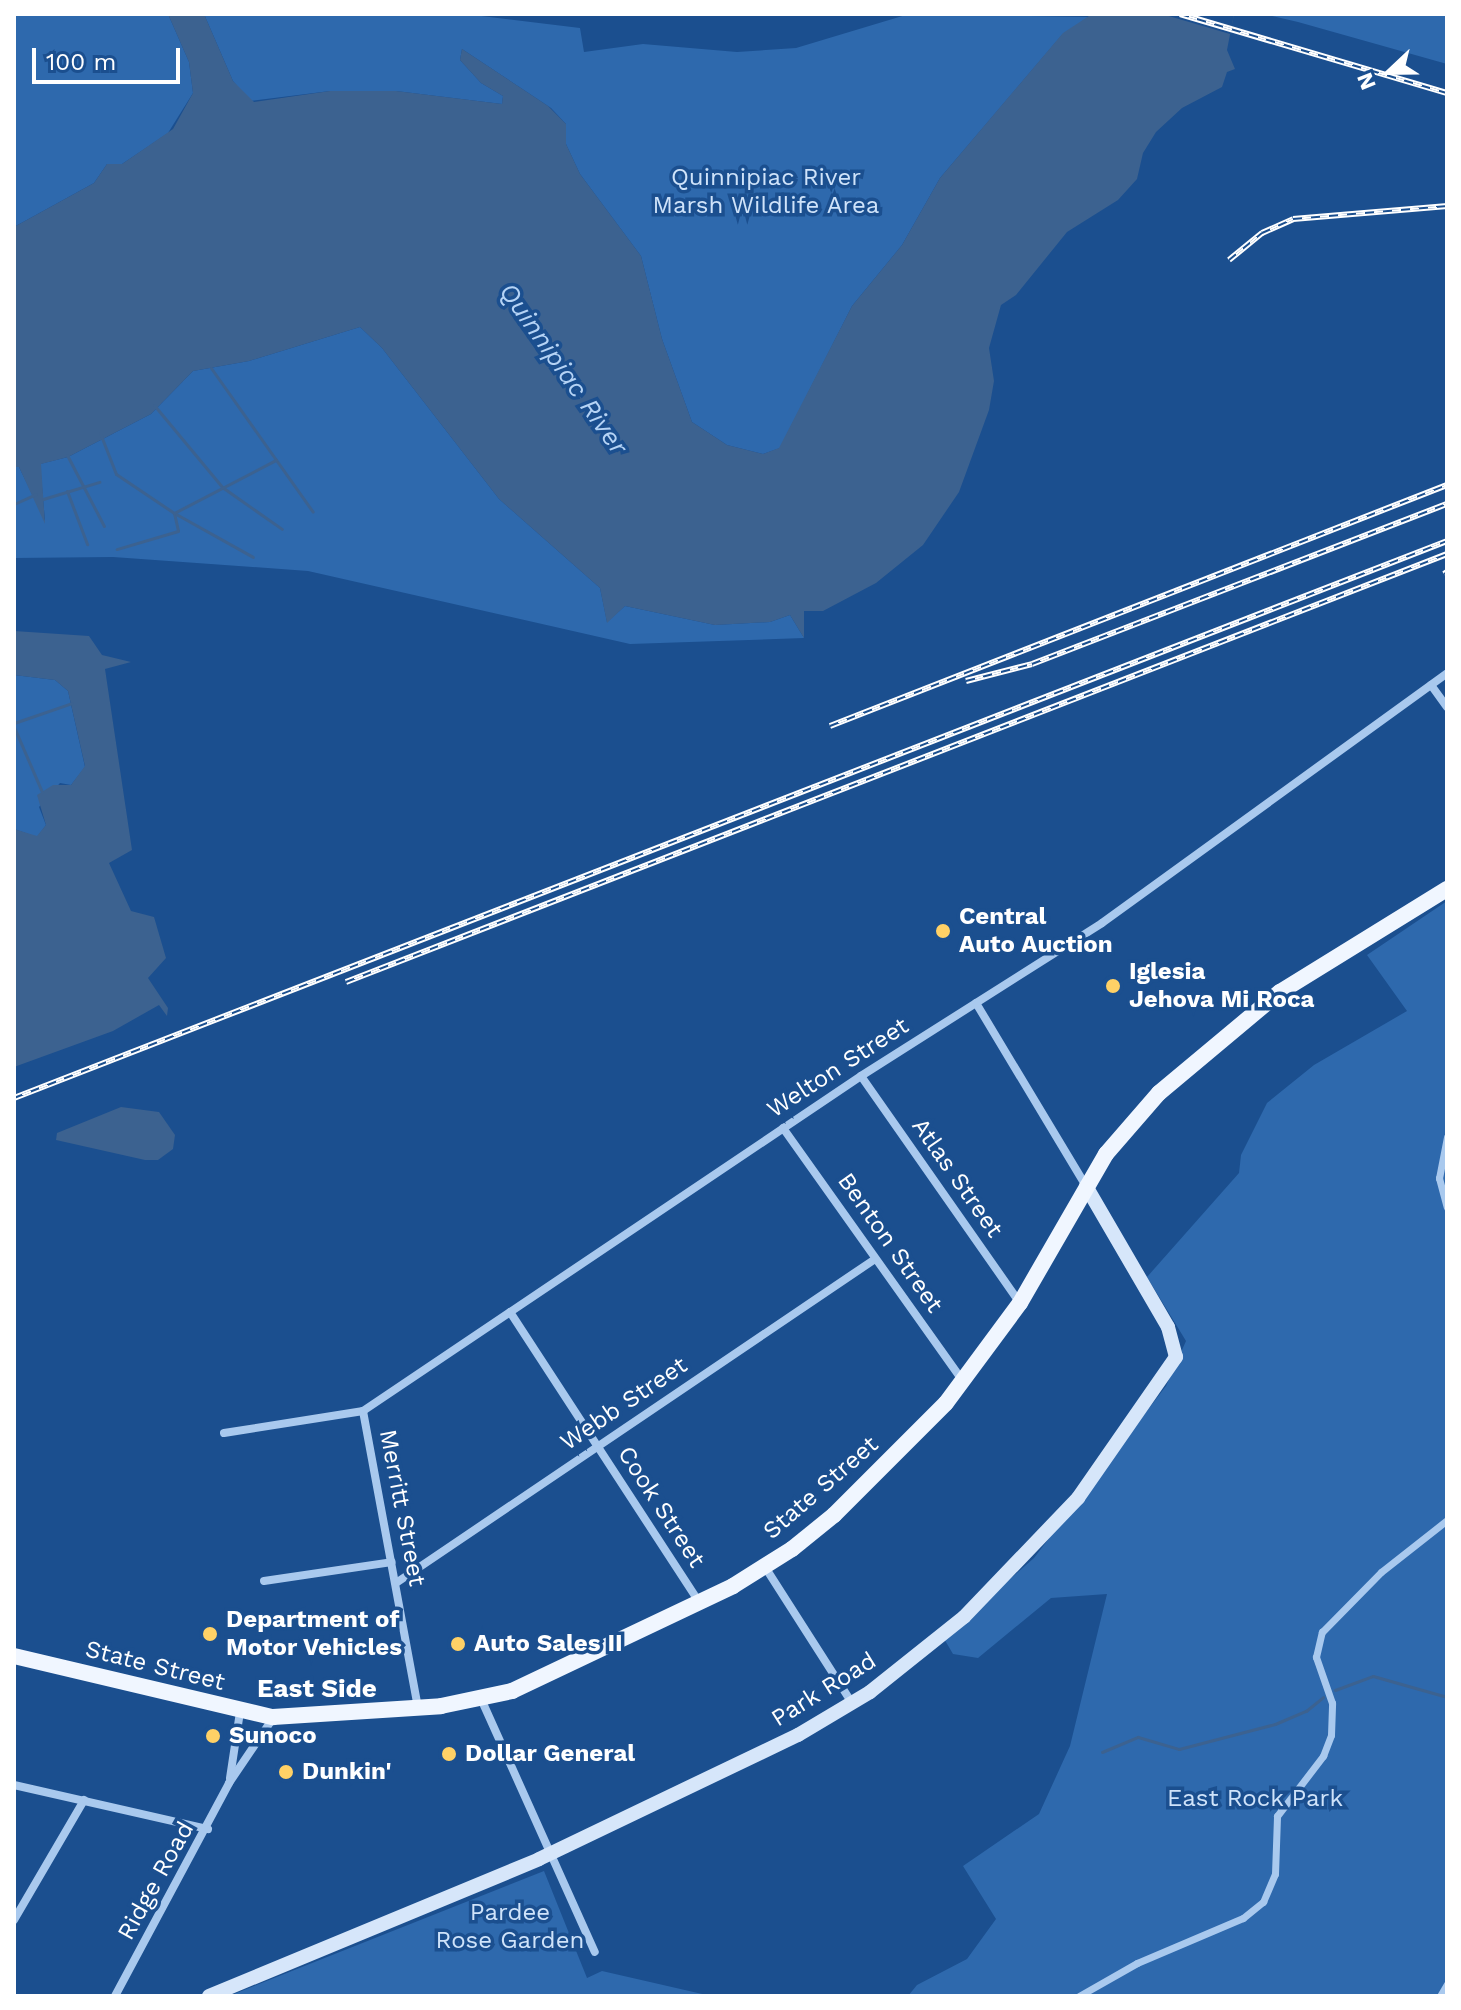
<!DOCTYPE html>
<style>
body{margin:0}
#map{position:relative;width:1461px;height:2010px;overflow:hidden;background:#1b4f8f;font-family:"Work Sans",sans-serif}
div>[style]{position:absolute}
.green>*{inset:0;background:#2e69ad}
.water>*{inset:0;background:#3c6290}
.pier>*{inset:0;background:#1b4f8f}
.stream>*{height:3px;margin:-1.5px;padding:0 1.5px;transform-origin:1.5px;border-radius:1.5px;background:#3c6290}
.pedestrian>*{height:7px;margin:-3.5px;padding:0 3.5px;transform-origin:3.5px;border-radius:3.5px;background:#a9c9ee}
.minor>*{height:8px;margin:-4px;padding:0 4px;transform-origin:4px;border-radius:4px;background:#a9c9ee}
.secondary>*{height:14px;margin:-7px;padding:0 7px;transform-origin:7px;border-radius:7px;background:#d6e6fa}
.primary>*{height:16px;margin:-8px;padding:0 8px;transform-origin:8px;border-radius:8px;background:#f0f6ff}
.rail>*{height:6px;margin-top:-3px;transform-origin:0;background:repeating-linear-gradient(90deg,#1b4f8f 0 9px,#fff 0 18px);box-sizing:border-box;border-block:2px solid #fff}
.dots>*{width:22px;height:22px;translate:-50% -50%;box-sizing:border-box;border:4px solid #1b4f8f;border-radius:50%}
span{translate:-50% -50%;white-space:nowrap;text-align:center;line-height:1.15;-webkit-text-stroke:7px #1b4f8f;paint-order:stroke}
.park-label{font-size:24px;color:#cfe3fa}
.poi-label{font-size:24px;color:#fff;font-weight:700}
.left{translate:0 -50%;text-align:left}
.street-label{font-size:24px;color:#fff}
.water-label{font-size:26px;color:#b5d3f5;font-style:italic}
.neighbourhood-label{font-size:26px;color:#fff;font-weight:700}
.frame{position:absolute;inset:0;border:16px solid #fff;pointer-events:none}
.north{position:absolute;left:1349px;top:32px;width:80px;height:80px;-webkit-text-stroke:6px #1b4f8f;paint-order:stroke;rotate:248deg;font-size:22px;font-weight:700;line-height:32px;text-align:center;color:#fff}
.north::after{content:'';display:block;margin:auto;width:28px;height:36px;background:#fff;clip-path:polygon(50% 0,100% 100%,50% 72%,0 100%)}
.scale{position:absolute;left:32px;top:48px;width:148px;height:36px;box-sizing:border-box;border:4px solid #fff;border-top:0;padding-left:10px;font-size:24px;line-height:28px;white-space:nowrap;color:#fff;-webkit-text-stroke:6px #1b4f8f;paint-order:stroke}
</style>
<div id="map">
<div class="green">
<div style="clip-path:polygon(14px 14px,168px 14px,189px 62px,193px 93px,168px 133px,122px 164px,107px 164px,94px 183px,14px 227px)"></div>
<div style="clip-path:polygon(204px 14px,465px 14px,580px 28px,584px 52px,643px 44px,737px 52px,796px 48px,909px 14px,1089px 17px,1061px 36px,940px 178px,902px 245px,852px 306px,780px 448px,763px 454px,727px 445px,692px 422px,662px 339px,641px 256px,580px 174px,566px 144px,566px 124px,551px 108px,462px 49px,460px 60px,481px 83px,503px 96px,502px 104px,396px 91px,330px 91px,250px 101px,233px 81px)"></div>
<div style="clip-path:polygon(1264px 14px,1447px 14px,1447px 64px,1298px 22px)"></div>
<div style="clip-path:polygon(360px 327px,382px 348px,499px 499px,600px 588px,607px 622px,625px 606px,715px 625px,770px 622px,790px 615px,804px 638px,630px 644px,308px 571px,113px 557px,14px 558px,14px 467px,19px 467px,45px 521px,40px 464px,68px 457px,151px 414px,193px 371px,249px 361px)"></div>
<div style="clip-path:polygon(14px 675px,55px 680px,68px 691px,85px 767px,71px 785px,60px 783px,39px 807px,46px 825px,37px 837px,14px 829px)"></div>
<div style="clip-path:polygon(1447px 901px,1447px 1996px,908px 1996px,917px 1985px,967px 1959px,996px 1919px,963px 1866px,1039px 1814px,1070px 1746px,1107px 1594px,1051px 1598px,978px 1658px,953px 1654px,943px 1637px,1034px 1558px,1166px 1386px,1186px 1341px,1147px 1277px,1239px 1173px,1241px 1155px,1267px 1103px,1314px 1065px,1407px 1011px,1367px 955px)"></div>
<div style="clip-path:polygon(544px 1871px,587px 1978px,602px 1971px,711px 1996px,229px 1996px)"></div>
</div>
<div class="water">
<div style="clip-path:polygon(168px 14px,204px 14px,233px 81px,254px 102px,330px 91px,396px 91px,502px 104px,503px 96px,481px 83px,460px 60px,462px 49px,548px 106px,566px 124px,566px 144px,580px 174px,641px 256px,662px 339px,692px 422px,727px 445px,763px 454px,779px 448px,852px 306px,902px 245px,940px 178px,1063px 33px,1092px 14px,1234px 14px,1227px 50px,1235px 69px,1227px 72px,1222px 87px,1182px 108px,1156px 132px,1143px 153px,1137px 179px,1118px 200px,1067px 232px,1016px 295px,1001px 305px,989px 348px,994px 381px,989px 410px,959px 492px,923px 545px,876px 583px,823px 611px,804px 611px,804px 638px,790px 615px,770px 622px,715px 625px,625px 606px,607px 623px,600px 588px,499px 499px,382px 348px,360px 327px,249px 361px,193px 371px,151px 414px,68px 457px,41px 464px,45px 524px,19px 467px,14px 467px,14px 227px,94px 183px,107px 164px,122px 164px,173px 129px,193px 93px,189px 62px)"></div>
<div style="clip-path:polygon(14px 631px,89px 636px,102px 655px,131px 662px,105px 669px,132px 850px,109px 863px,131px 911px,154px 917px,166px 958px,148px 978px,168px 1008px,167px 1016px,159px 1005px,113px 1031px,14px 1067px,14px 829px,37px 836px,46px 825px,37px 795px,53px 785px,71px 785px,85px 766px,68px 691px,55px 680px,14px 675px)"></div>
<div style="clip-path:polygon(121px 1107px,159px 1112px,175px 1135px,173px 1149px,158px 1160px,145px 1160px,56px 1140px,57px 1133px)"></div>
</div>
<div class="pier">
<div style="clip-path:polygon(1162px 14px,1234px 14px,1230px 34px)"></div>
</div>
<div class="stream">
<div style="left:211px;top:368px;width:176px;rotate:54.7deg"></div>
<div style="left:154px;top:405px;width:107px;rotate:50.3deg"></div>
<div style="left:222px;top:487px;width:73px;rotate:35deg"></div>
<div style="left:100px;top:433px;width:44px;rotate:68.7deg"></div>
<div style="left:116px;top:474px;width:70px;rotate:33.9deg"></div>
<div style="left:174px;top:513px;width:18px;rotate:77deg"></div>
<div style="left:178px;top:531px;width:64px;rotate:163.6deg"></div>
<div style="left:67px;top:455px;width:80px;rotate:62.5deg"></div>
<div style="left:67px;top:491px;width:57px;rotate:69.3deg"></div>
<div style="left:43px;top:499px;width:59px;rotate:-16.9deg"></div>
<div style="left:14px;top:504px;width:24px;rotate:-24deg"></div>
<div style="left:174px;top:513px;width:115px;rotate:-27.5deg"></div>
<div style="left:176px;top:514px;width:88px;rotate:29.2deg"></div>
<div style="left:14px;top:723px;width:61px;rotate:-19deg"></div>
<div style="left:14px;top:727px;width:71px;rotate:66.7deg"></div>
<div style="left:1335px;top:1690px;width:40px;rotate:-20.2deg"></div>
<div style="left:1373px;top:1676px;width:77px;rotate:15.8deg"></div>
<div style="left:1102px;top:1752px;width:39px;rotate:-23deg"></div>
<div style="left:1138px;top:1737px;width:43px;rotate:16.3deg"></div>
<div style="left:1179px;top:1749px;width:99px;rotate:-14.6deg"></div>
<div style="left:1275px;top:1724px;width:34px;rotate:-23deg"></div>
<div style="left:1306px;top:1711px;width:22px;rotate:-39deg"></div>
</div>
<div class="pedestrian">
<div style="left:1447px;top:1137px;width:42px;rotate:101deg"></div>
<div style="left:1439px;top:1178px;width:30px;rotate:75deg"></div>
<div style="left:1079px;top:1996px;width:67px;rotate:-29.6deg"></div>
<div style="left:1137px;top:1963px;width:115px;rotate:-23deg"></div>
<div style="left:1243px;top:1918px;width:26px;rotate:-39deg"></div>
<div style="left:1263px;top:1902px;width:30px;rotate:-67deg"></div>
<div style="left:1275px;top:1874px;width:58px;rotate:-88deg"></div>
<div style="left:1277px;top:1816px;width:76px;rotate:-52.5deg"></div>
<div style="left:1323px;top:1756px;width:22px;rotate:-69deg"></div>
<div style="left:1331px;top:1735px;width:32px;rotate:-88deg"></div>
<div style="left:1332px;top:1703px;width:49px;rotate:-109.2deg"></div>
<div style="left:1316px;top:1657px;width:26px;rotate:-77deg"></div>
<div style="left:1322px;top:1632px;width:84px;rotate:-45.5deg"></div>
<div style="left:1381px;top:1572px;width:84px;rotate:-38.2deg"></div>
<div style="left:1440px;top:1996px;width:14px;rotate:-60deg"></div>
</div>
<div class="minor">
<div style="left:1431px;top:685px;width:27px;rotate:54deg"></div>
<div style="left:976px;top:1003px;width:214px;rotate:59deg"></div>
<div style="left:861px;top:1076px;width:276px;rotate:55deg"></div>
<div style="left:783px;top:1128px;width:310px;rotate:54.6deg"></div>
<div style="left:510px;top:1312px;width:346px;rotate:56.9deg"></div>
<div style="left:363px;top:1411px;width:301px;rotate:79.5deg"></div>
<div style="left:224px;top:1433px;width:141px;rotate:-9deg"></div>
<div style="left:363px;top:1411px;width:600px;rotate:-33.93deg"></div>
<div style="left:861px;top:1076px;width:285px;rotate:-32.4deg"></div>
<div style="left:1102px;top:923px;width:426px;rotate:-35.9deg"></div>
<div style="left:765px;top:1567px;width:161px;rotate:57.4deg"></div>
<div style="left:264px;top:1581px;width:129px;rotate:-8.4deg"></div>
<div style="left:396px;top:1583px;width:578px;rotate:-34.07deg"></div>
<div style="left:482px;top:1701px;width:275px;rotate:65.8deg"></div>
<div style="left:230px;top:1778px;width:67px;rotate:-81.4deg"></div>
<div style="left:14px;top:1785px;width:199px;rotate:12.8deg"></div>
<div style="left:14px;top:1920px;width:139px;rotate:-59.7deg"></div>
<div style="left:115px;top:1996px;width:242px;rotate:-61.8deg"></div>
<div style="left:229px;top:1783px;width:78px;rotate:-55.9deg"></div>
</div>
<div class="secondary">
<div style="left:209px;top:1996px;width:357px;rotate:-22.5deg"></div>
<div style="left:539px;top:1859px;width:287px;rotate:-25.6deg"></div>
<div style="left:798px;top:1735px;width:84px;rotate:-30.8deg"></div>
<div style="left:870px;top:1692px;width:120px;rotate:-38.6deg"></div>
<div style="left:964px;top:1617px;width:165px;rotate:-46.2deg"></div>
<div style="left:1078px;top:1498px;width:172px;rotate:-55.2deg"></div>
<div style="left:1176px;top:1357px;width:31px;rotate:-105deg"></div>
<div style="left:1168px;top:1327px;width:163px;rotate:-120.2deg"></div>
</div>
<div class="primary">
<div style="left:14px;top:1656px;width:266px;rotate:13.3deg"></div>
<div style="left:273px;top:1717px;width:168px;rotate:-3.7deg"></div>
<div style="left:441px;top:1706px;width:73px;rotate:-11.9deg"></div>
<div style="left:512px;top:1691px;width:245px;rotate:-25.4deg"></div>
<div style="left:733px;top:1586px;width:70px;rotate:-32.1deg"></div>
<div style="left:792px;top:1549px;width:54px;rotate:-39deg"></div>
<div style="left:834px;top:1515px;width:158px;rotate:-45deg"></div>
<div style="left:946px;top:1403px;width:124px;rotate:-53.5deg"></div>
<div style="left:1020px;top:1303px;width:172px;rotate:-60deg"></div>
<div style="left:1106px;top:1154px;width:81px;rotate:-49deg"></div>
<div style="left:1159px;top:1093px;width:158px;rotate:-39.9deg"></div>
<div style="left:1280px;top:992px;width:196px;rotate:-31.7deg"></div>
</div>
<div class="rail">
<div style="left:1180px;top:14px;width:278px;rotate:16.5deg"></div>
<div style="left:1229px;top:260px;width:43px;rotate:-39.3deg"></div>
<div style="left:1262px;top:233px;width:34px;rotate:-24deg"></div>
<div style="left:1293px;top:219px;width:155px;rotate:-4.8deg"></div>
<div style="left:1444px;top:574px;width:4px;rotate:-34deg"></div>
<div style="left:966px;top:681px;width:68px;rotate:-14.4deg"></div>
<div style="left:1032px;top:664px;width:445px;rotate:-21.1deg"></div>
<div style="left:830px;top:726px;width:662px;rotate:-21.34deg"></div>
<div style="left:346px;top:982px;width:1181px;rotate:-21.24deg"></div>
<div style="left:14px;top:1098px;width:1537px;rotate:-21.24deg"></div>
</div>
<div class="dots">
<div style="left:943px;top:931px;background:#ffd166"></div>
<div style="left:1113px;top:986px;background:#ffd166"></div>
<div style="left:210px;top:1634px;background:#ffd166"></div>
<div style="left:458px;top:1644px;background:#ffd166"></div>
<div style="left:213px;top:1736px;background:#ffd166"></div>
<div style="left:449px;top:1754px;background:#ffd166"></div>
<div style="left:286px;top:1772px;background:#ffd166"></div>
</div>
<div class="park-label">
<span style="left:766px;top:192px">Quinnipiac River<br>Marsh Wildlife Area</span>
<span style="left:1255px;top:1799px">East Rock Park</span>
<span style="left:510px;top:1927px">Pardee<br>Rose Garden</span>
</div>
<div class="poi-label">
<span class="left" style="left:959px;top:931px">Central<br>Auto Auction</span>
<span class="left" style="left:1129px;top:986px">Iglesia<br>Jehova Mi Roca</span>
<span class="left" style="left:226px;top:1634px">Department of<br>Motor Vehicles</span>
<span class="left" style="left:474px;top:1644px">Auto Sales II</span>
<span class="left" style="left:229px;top:1736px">Sunoco</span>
<span class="left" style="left:465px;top:1754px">Dollar General</span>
<span class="left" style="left:302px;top:1772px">Dunkin'</span>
</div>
<div class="street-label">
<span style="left:838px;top:1068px;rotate:-33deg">Welton Street</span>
<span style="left:957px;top:1178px;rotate:55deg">Atlas Street</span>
<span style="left:890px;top:1243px;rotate:55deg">Benton Street</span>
<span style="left:624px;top:1404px;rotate:-34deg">Webb Street</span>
<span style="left:821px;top:1488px;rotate:-41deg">State Street</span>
<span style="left:661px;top:1507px;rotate:57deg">Cook Street</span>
<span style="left:402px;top:1508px;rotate:79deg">Merritt Street</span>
<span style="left:155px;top:1666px;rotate:14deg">State Street</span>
<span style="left:824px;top:1690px;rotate:-32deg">Park Road</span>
<span style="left:156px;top:1881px;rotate:-61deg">Ridge Road</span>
</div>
<div class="water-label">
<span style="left:563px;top:369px;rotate:55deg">Quinnipiac River</span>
</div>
<div class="neighbourhood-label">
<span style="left:317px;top:1689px">East Side</span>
</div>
<div class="frame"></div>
<div class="north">N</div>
<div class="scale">100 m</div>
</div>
